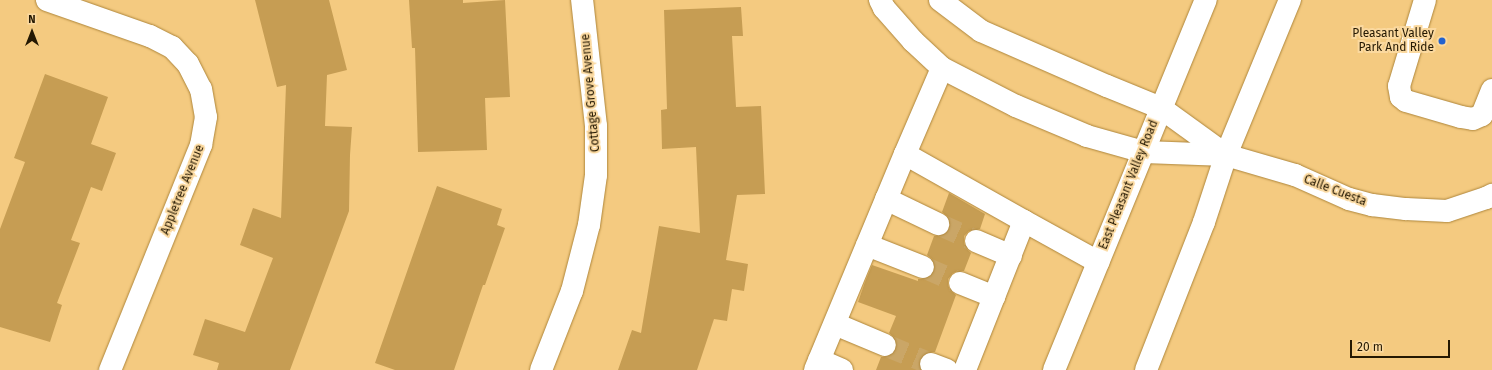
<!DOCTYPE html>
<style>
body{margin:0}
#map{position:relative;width:1492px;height:370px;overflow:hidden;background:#f4ca80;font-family:"Fira Sans",sans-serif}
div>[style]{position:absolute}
.building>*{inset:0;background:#c69d53}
.minor-tunnel>*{height:22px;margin-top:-11px;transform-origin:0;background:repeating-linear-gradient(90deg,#caa667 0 22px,transparent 0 33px)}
.roads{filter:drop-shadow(0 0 1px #ae863b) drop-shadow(0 0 1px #ae863b)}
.minor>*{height:22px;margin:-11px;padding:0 11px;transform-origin:11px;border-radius:11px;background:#fff}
.major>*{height:22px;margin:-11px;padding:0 11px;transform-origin:11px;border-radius:11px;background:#fff}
.highway>*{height:22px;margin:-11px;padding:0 11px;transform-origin:11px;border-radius:11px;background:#fff}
.dots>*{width:11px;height:11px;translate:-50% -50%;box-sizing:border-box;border:2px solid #fbd99f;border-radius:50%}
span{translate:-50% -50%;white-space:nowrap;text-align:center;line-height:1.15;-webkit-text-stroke:4px #fbd99f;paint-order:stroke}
.poi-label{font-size:12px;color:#241802}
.right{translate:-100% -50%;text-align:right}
.street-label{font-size:12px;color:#241802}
.north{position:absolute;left:12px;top:12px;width:40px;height:40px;-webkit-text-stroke:3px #fbd99f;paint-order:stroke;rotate:0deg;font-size:11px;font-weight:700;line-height:16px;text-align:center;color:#241802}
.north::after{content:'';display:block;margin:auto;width:14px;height:18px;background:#241802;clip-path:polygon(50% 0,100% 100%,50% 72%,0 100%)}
.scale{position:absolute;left:1350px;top:340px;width:100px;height:18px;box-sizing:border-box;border:2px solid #241802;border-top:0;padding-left:5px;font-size:12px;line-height:14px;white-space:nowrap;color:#241802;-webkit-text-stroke:3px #fbd99f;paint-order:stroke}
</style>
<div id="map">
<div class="building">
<div style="clip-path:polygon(255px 0,329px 0,347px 70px,327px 75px,325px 126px,352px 127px,350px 155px,349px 211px,290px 370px,217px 370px,219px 363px,193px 355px,205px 319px,245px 332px,273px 258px,240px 245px,253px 208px,281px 218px,286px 85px,277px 87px)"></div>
<div style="clip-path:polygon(409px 0,463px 0,463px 3px,505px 0,510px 97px,485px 98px,487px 150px,418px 152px,415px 48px,412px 48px)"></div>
<div style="clip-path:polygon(741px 7px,743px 36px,732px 36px,736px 107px,761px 106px,765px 194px,737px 195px,726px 260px,748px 264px,744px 291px,732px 289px,727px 321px,714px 319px,697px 370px,618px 370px,632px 330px,641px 333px,659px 226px,700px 233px,696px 147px,662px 149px,661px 110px,667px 109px,664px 10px)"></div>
<div style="clip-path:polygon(45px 74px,108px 97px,91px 144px,116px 153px,102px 191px,91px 187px,71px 240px,80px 243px,57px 303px,62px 305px,50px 342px,0 327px,0 229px,25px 162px,14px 158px)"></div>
<div style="clip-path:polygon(437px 186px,502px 209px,497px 225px,505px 228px,485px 285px,483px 285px,454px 370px,395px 370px,375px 363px)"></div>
<div style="clip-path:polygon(949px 193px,985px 214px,980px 229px,969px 231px,964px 236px,964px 243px,966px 248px,971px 253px,964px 271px,958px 271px,953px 273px,948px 279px,948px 285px,950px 290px,956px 295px,935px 352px,929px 352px,923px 355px,919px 360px,920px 370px,876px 370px,881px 357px,887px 357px,892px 355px,897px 349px,897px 344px,895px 338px,889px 333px,896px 316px,858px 302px,865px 282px,872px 265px,918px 281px,918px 279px,925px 279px,931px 276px,935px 271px,935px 265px,932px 259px,927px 255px,934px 236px,945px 234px,949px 229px,950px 223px,948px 217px,942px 212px)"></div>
</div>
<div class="minor-tunnel">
<div style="left:938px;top:224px;width:42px;rotate:24.1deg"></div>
<div style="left:923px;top:267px;width:40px;rotate:23.4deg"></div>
<div style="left:885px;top:345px;width:50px;rotate:22.4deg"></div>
</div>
<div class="roads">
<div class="minor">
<div style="left:47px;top:0;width:109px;rotate:19.3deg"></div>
<div style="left:150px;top:36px;width:25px;rotate:27deg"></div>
<div style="left:172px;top:47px;width:23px;rotate:47deg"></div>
<div style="left:188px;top:64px;width:28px;rotate:63deg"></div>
<div style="left:201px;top:89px;width:28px;rotate:80deg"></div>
<div style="left:206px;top:117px;width:28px;rotate:100deg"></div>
<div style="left:201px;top:145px;width:243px;rotate:112deg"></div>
<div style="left:1425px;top:0;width:90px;rotate:106.8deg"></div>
<div style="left:1399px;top:86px;width:11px;rotate:80deg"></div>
<div style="left:1401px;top:97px;width:6px;rotate:39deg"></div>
<div style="left:1406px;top:101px;width:57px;rotate:16.2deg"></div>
<div style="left:1461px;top:117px;width:12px;rotate:9deg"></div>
<div style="left:1473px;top:119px;width:10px;rotate:-24deg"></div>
<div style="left:1482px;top:115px;width:27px;rotate:-68deg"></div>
<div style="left:942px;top:68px;width:94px;rotate:113.3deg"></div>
<div style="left:905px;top:154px;width:137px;rotate:29.4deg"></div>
<div style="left:1226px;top:155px;width:72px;rotate:16.2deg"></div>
<div style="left:1295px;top:175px;width:59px;rotate:24deg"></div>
<div style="left:1349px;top:199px;width:24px;rotate:15deg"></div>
<div style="left:1372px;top:205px;width:34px;rotate:7deg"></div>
<div style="left:1406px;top:209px;width:41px;rotate:2.8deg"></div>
<div style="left:1447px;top:211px;width:41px;rotate:-18.4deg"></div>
<div style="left:1486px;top:198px;width:7px;rotate:-27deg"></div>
<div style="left:886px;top:199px;width:58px;rotate:25.7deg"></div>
<div style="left:976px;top:241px;width:38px;rotate:23deg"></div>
<div style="left:867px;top:245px;width:60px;rotate:21.4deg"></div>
<div style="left:960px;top:283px;width:37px;rotate:22deg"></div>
<div style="left:835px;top:324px;width:54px;rotate:22.8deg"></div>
<div style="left:819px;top:360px;width:25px;rotate:23deg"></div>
<div style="left:931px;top:364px;width:17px;rotate:21deg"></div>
<div style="left:541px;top:370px;width:85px;rotate:-68.6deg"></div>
<div style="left:572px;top:291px;width:68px;rotate:-75.6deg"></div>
<div style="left:589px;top:225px;width:50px;rotate:-82deg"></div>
<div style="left:596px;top:175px;width:49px;rotate:-90deg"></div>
<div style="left:596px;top:126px;width:127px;rotate:-96.3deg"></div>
<div style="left:815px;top:370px;width:234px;rotate:-67.4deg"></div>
<div style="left:965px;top:370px;width:160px;rotate:-68.4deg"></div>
<div style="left:1024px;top:221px;width:85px;rotate:29deg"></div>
</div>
<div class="major">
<div style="left:1054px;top:370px;width:400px;rotate:-67.7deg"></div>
<div style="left:1146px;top:370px;width:159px;rotate:-68.6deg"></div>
<div style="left:1204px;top:222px;width:71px;rotate:-71.8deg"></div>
<div style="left:1226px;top:155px;width:168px;rotate:-67.6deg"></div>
</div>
<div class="highway">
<div style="left:880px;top:0;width:9px;rotate:63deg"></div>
<div style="left:884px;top:8px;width:44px;rotate:48.7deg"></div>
<div style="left:913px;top:41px;width:40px;rotate:43deg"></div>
<div style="left:942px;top:68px;width:83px;rotate:27.2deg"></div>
<div style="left:1016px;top:106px;width:77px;rotate:22.9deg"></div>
<div style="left:1087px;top:136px;width:59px;rotate:15.7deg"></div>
<div style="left:1144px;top:152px;width:82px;rotate:2.1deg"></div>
<div style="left:940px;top:0;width:51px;rotate:37.1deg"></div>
<div style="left:981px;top:31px;width:137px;rotate:23.6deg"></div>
<div style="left:1107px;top:86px;width:58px;rotate:22.2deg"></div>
<div style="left:1161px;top:108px;width:80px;rotate:35.9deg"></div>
</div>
</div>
<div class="dots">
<div style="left:1442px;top:41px;background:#2262ce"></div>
</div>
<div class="poi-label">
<span class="right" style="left:1434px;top:41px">Pleasant Valley<br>Park And Ride</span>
</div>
<div class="street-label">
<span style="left:591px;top:93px;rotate:-95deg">Cottage Grove Avenue</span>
<span style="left:1129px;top:185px;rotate:-68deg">East Pleasant Valley Road</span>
<span style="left:183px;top:190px;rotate:-68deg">Appletree Avenue</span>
<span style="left:1335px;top:191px;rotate:21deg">Calle Cuesta</span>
</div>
<div class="north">N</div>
<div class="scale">20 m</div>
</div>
